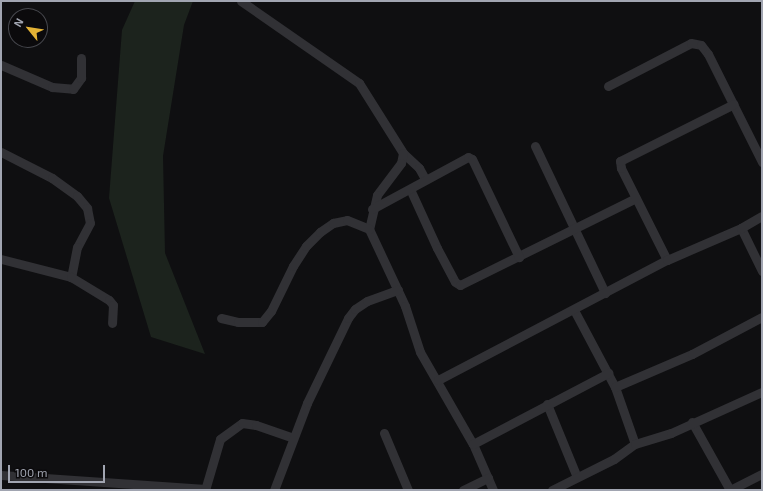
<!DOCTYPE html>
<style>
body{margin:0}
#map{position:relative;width:763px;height:491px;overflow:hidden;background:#0f0f11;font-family:"Exo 2",sans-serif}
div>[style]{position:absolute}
.green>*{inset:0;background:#1c231d}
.minor>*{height:9px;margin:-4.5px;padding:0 4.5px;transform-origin:4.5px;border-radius:4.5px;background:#313135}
span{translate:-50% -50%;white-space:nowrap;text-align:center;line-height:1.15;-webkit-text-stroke:3.5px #0b0a0c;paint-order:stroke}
.frame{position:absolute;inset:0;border:2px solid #a1a5b1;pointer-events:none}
.north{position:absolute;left:8px;top:8px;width:40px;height:40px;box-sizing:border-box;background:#0b0a0c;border:1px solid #47484e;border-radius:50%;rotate:300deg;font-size:11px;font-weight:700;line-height:16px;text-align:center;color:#a1a5b1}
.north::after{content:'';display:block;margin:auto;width:14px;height:18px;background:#e3b235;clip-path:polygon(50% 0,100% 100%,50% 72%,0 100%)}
.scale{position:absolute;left:8px;top:465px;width:97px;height:18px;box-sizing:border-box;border:2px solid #a1a5b1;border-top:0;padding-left:5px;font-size:12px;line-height:14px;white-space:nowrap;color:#a1a5b1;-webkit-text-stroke:3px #0b0a0c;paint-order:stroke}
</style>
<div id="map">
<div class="green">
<div style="clip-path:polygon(135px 1px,193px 1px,184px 25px,163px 156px,165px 253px,205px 354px,151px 337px,109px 198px,122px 30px)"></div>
</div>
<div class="minor">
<div style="left:241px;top:1px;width:144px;rotate:34.8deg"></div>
<div style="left:359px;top:83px;width:83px;rotate:57.8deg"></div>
<div style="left:403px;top:153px;width:22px;rotate:43deg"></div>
<div style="left:419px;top:168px;width:13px;rotate:61deg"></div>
<div style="left:1px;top:65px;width:56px;rotate:23.3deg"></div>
<div style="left:52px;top:87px;width:21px;rotate:5deg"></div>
<div style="left:73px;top:89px;width:14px;rotate:-54deg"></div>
<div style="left:81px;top:78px;width:20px;rotate:-90deg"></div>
<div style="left:608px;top:86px;width:93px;rotate:-27.4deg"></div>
<div style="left:691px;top:43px;width:10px;rotate:11deg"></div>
<div style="left:701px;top:45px;width:11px;rotate:52deg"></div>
<div style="left:708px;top:54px;width:121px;rotate:63.4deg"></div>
<div style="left:535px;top:146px;width:163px;rotate:64.5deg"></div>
<div style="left:1px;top:152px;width:57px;rotate:27deg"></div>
<div style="left:52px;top:178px;width:31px;rotate:36deg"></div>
<div style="left:77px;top:196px;width:16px;rotate:50deg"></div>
<div style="left:87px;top:208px;width:15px;rotate:79deg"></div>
<div style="left:90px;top:223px;width:27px;rotate:118deg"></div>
<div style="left:77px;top:247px;width:31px;rotate:101deg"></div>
<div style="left:403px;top:153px;width:10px;rotate:101deg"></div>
<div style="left:401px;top:163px;width:40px;rotate:127deg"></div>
<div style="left:377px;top:195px;width:35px;rotate:103deg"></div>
<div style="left:369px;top:229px;width:85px;rotate:64.9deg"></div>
<div style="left:405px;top:306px;width:48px;rotate:71.9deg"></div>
<div style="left:420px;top:352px;width:106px;rotate:60.1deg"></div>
<div style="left:473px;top:444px;width:50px;rotate:66.5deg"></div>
<div style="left:410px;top:189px;width:65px;rotate:65.4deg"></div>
<div style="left:437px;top:248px;width:38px;rotate:62deg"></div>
<div style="left:455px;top:282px;width:6px;rotate:31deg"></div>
<div style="left:460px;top:285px;width:196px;rotate:-26.3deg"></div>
<div style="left:372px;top:209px;width:109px;rotate:-28.4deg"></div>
<div style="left:468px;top:157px;width:4px;rotate:27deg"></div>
<div style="left:472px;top:159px;width:109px;rotate:64.4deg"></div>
<div style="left:741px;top:228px;width:48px;rotate:64deg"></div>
<div style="left:1px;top:259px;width:72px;rotate:14.4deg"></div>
<div style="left:71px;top:277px;width:44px;rotate:31.2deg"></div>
<div style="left:109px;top:300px;width:6px;rotate:51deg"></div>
<div style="left:113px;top:305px;width:18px;rotate:93deg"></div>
<div style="left:667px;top:260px;width:103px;rotate:-116.6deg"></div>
<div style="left:621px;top:168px;width:7px;rotate:-98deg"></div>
<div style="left:620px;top:161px;width:127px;rotate:-26.6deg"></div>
<div style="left:574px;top:310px;width:87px;rotate:62deg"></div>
<div style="left:615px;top:387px;width:60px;rotate:70.7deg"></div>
<div style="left:221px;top:318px;width:17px;rotate:13deg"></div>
<div style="left:238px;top:322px;width:24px"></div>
<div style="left:262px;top:322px;width:14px;rotate:-51deg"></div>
<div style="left:271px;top:311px;width:50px;rotate:-63.9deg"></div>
<div style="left:293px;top:266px;width:24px;rotate:-57deg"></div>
<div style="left:306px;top:246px;width:20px;rotate:-45deg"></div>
<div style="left:320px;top:232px;width:16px;rotate:-35deg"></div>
<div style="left:333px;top:223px;width:14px;rotate:-12deg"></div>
<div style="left:347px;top:220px;width:24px;rotate:22deg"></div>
<div style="left:438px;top:380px;width:259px;rotate:-27.7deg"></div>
<div style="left:667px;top:260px;width:81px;rotate:-23.4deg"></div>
<div style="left:741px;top:228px;width:24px;rotate:-30deg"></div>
<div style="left:615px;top:387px;width:84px;rotate:-23.2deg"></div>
<div style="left:692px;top:354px;width:79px;rotate:-27.9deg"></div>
<div style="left:547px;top:404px;width:79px;rotate:67.7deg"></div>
<div style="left:692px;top:422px;width:78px;rotate:60.8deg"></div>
<div style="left:384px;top:433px;width:62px;rotate:67.2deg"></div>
<div style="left:473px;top:444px;width:153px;rotate:-27.7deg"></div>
<div style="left:1px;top:475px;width:205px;rotate:3.9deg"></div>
<div style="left:205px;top:490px;width:53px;rotate:-73.6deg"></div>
<div style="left:220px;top:439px;width:27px;rotate:-36deg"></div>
<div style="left:242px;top:423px;width:14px;rotate:8deg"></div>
<div style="left:256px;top:425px;width:39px;rotate:19deg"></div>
<div style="left:274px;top:490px;width:93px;rotate:-69.2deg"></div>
<div style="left:307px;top:403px;width:94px;rotate:-64.2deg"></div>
<div style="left:348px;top:318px;width:11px;rotate:-52deg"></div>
<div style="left:355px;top:309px;width:14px;rotate:-34deg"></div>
<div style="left:367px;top:301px;width:33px;rotate:-20deg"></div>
<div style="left:463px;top:490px;width:28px;rotate:-26deg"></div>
<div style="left:552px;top:490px;width:69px;rotate:-26.6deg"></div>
<div style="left:614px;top:459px;width:26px;rotate:-36deg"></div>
<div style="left:635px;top:444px;width:38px;rotate:-17deg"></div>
<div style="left:671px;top:433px;width:100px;rotate:-24.3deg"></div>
<div style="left:730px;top:490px;width:36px;rotate:-27deg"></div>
</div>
<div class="frame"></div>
<div class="north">N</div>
<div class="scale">100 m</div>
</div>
